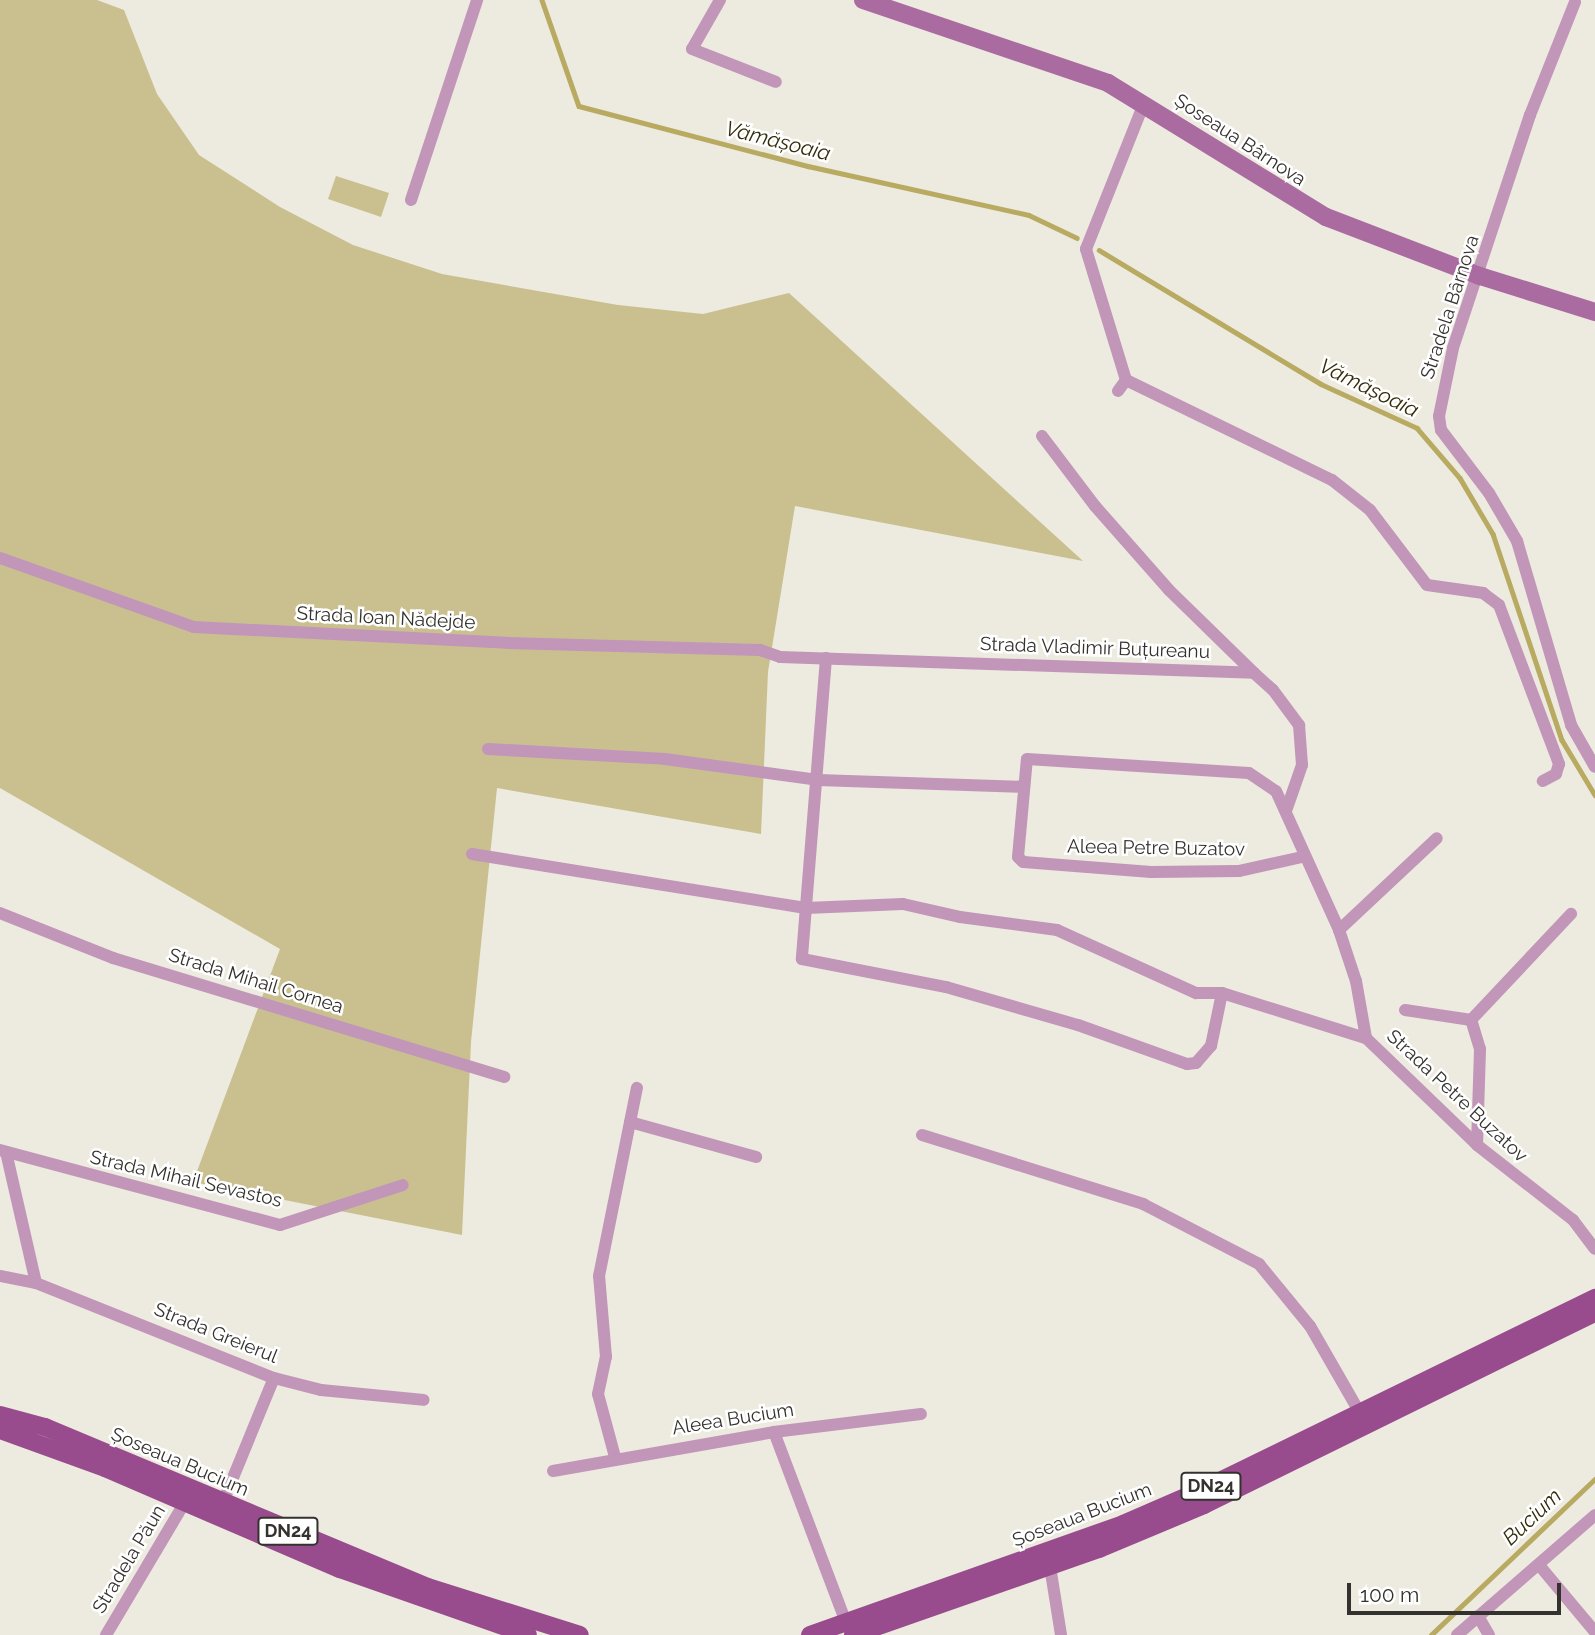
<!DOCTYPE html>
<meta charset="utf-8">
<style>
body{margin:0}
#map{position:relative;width:1595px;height:1635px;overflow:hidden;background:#edeadf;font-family:Raleway,sans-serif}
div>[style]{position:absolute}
.green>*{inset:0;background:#cac08f}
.stream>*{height:4.5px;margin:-2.25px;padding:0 2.25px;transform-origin:2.25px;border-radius:2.25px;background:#b8aa61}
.minor>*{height:12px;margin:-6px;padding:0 6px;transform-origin:6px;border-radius:6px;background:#c196b9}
.secondary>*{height:18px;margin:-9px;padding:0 9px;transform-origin:9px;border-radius:9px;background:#aa6ba0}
.primary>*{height:18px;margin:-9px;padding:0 9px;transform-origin:9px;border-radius:9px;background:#984c8d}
span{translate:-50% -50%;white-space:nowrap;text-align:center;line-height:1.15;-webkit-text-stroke:5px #fff;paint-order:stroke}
.shield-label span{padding:2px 5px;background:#fff;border:2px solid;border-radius:5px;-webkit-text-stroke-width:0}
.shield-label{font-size:18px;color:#33322e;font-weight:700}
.street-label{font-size:19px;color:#33322e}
.water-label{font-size:21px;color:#332d0b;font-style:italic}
.scale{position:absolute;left:1347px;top:1583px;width:214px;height:32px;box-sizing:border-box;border:4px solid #33322e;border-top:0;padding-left:9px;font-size:21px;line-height:24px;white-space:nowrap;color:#33322e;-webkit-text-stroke:5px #fff;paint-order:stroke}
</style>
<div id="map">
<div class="green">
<div style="clip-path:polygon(0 0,97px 0,124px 10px,157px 94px,199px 155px,280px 207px,353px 245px,442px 274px,618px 305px,703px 314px,789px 293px,1083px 561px,795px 506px,768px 672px,761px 834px,497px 788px,471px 1042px,462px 1235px,193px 1182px,280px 949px,0 788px)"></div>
<div style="clip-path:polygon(336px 176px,389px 193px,381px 217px,328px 199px)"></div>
</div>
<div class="stream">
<div style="left:542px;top:0;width:112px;rotate:70.8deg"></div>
<div style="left:579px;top:106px;width:237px;rotate:14.7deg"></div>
<div style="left:808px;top:166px;width:226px;rotate:12.5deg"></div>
<div style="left:1029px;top:215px;width:53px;rotate:25.6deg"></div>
<div style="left:1099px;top:250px;width:259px;rotate:31.1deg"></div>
<div style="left:1321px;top:384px;width:106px;rotate:24.6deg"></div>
<div style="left:1417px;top:428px;width:66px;rotate:49.3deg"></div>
<div style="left:1460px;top:478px;width:65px;rotate:59.5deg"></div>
<div style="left:1493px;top:534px;width:217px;rotate:71.5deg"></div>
<div style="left:1562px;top:740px;width:64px;rotate:59deg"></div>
<div style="left:1431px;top:1635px;width:226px;rotate:-43.6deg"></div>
</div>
<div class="minor">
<div style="left:720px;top:0;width:56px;rotate:119.7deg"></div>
<div style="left:692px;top:49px;width:90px;rotate:21.4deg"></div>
<div style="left:1575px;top:2px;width:122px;rotate:111.7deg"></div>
<div style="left:1530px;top:115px;width:245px;rotate:108.3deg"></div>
<div style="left:1453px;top:348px;width:69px;rotate:101.6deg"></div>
<div style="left:1439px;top:416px;width:14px;rotate:82deg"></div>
<div style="left:1441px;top:430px;width:79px;rotate:52.7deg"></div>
<div style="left:1489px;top:493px;width:56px;rotate:59.7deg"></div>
<div style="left:1517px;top:541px;width:192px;rotate:73.6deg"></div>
<div style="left:1571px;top:725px;width:48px;rotate:60.3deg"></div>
<div style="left:411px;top:200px;width:211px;rotate:-71.7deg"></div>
<div style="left:1126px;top:380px;width:229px;rotate:25.9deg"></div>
<div style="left:1332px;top:480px;width:48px;rotate:38.3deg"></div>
<div style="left:1370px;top:510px;width:94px;rotate:52.8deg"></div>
<div style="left:1427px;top:585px;width:57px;rotate:8.1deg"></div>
<div style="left:1483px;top:593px;width:20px;rotate:37deg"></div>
<div style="left:1499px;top:605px;width:170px;rotate:69.3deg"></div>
<div style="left:1559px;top:764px;width:10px;rotate:107deg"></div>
<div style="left:1556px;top:774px;width:15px;rotate:152deg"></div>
<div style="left:1118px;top:391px;width:14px;rotate:-54deg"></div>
<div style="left:1126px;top:380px;width:137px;rotate:-107deg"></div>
<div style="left:1086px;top:249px;width:157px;rotate:-68.3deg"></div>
<div style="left:1042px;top:436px;width:88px;rotate:52.9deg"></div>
<div style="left:1095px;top:506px;width:112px;rotate:48.6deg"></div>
<div style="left:1169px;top:590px;width:119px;rotate:44.3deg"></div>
<div style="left:0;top:558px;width:206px;rotate:19.6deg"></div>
<div style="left:194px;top:627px;width:313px;rotate:2.9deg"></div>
<div style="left:507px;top:643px;width:253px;rotate:1.6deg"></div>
<div style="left:760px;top:650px;width:21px;rotate:19deg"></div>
<div style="left:780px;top:657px;width:474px;rotate:1.9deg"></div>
<div style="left:1254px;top:673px;width:25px;rotate:42deg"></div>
<div style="left:1273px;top:690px;width:44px;rotate:53.4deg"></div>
<div style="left:1299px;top:725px;width:40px;rotate:85.7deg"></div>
<div style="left:1302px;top:765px;width:46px;rotate:109.2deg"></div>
<div style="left:826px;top:658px;width:302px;rotate:94.6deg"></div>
<div style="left:802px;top:959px;width:147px;rotate:11deg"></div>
<div style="left:946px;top:987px;width:137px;rotate:16.1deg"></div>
<div style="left:1078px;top:1025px;width:116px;rotate:19.7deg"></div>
<div style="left:1187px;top:1064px;width:9px;rotate:-6deg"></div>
<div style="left:1196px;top:1063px;width:23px;rotate:-49deg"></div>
<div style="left:1211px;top:1046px;width:54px;rotate:-78.3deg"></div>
<div style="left:488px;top:749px;width:177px;rotate:3.2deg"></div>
<div style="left:665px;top:759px;width:154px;rotate:7.8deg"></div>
<div style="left:818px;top:780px;width:206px;rotate:1.9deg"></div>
<div style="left:472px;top:854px;width:338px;rotate:9.2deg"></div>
<div style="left:806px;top:908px;width:97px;rotate:-2.4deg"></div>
<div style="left:903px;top:904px;width:58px;rotate:12.8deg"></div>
<div style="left:960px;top:917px;width:98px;rotate:7.6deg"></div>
<div style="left:1057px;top:930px;width:153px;rotate:24.4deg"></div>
<div style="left:1196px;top:993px;width:26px"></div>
<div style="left:1222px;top:993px;width:151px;rotate:17.4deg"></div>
<div style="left:1302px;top:857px;width:65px;rotate:167.5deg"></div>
<div style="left:1239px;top:871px;width:88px;rotate:179.3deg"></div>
<div style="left:1151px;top:872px;width:128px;rotate:-175.5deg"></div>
<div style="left:1023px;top:862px;width:7px;rotate:-135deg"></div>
<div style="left:1018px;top:857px;width:98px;rotate:-84.8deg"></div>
<div style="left:1027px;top:759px;width:222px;rotate:3.6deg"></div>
<div style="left:1249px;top:773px;width:32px;rotate:34deg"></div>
<div style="left:1276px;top:791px;width:153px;rotate:65.6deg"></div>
<div style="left:1339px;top:930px;width:54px;rotate:71.6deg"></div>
<div style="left:1356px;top:981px;width:58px;rotate:80deg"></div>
<div style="left:1366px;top:1038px;width:154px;rotate:43.9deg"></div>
<div style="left:1477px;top:1145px;width:122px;rotate:38deg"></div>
<div style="left:1573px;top:1220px;width:36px;rotate:53deg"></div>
<div style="left:0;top:913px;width:122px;rotate:21.7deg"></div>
<div style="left:113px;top:958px;width:409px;rotate:16.9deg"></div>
<div style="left:1339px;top:930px;width:134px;rotate:-43.2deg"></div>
<div style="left:1405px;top:1010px;width:67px;rotate:8.6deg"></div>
<div style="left:630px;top:1122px;width:131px;rotate:15.5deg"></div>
<div style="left:922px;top:1135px;width:232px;rotate:17.3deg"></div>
<div style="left:1143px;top:1204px;width:131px;rotate:27.3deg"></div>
<div style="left:1259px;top:1264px;width:80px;rotate:50.6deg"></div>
<div style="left:1310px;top:1326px;width:106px;rotate:60.1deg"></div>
<div style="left:1477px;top:1145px;width:96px;rotate:-88.2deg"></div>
<div style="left:1480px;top:1049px;width:30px;rotate:-107deg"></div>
<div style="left:1471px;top:1020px;width:146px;rotate:-46.7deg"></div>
<div style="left:0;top:1150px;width:290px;rotate:15deg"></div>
<div style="left:280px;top:1225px;width:129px;rotate:-18deg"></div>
<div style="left:6px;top:1152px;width:134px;rotate:77.1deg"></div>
<div style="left:0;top:1276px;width:37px;rotate:11deg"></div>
<div style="left:36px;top:1283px;width:256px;rotate:21.8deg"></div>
<div style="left:274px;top:1378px;width:49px;rotate:14.3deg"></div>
<div style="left:321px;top:1390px;width:103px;rotate:5.5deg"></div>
<div style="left:774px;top:1432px;width:210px;rotate:69.3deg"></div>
<div style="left:615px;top:1457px;width:65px;rotate:-105.1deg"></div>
<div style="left:598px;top:1394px;width:38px;rotate:-78deg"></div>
<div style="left:606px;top:1357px;width:81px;rotate:-94.9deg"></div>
<div style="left:599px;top:1276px;width:192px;rotate:-78.6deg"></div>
<div style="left:553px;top:1471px;width:224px;rotate:-10deg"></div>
<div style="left:774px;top:1432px;width:148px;rotate:-7deg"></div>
<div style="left:221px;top:1507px;width:139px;rotate:-67.7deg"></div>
<div style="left:1049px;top:1560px;width:76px;rotate:80.9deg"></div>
<div style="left:1539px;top:1565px;width:87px;rotate:50.1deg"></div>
<div style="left:1478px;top:1616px;width:22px;rotate:60deg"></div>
<div style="left:106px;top:1635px;width:155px;rotate:-59.3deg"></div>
<div style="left:1457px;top:1635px;width:183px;rotate:-41deg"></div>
</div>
<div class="secondary">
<div style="left:863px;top:0;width:259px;rotate:18.7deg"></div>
<div style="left:1108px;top:83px;width:256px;rotate:31.6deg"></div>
<div style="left:1326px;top:217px;width:165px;rotate:21deg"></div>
<div style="left:1480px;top:276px;width:121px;rotate:17.4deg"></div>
</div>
<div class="primary">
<div style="left:0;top:1415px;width:47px;rotate:14.9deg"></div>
<div style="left:45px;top:1427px;width:415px;rotate:22.7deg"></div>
<div style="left:428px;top:1587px;width:159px;rotate:17.5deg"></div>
<div style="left:0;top:1430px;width:112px;rotate:19.9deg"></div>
<div style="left:105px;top:1468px;width:256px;rotate:23.3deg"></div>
<div style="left:340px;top:1569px;width:199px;rotate:19.3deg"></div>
<div style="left:810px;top:1635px;width:332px;rotate:-19.5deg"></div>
<div style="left:1123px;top:1524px;width:81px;rotate:-23.4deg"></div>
<div style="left:1197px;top:1492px;width:443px;rotate:-26deg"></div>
<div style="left:853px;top:1635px;width:261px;rotate:-19.3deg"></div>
<div style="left:1099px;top:1549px;width:114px;rotate:-22.7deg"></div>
<div style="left:1204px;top:1505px;width:436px;rotate:-26.2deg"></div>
</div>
<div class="shield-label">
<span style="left:1211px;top:1486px">DN24</span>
<span style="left:288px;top:1531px">DN24</span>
</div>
<div class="street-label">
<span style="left:1240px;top:140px;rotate:33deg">Șoseaua Bârnova</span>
<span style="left:1450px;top:307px;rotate:-72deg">Stradela Bârnova</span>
<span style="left:386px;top:618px;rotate:3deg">Strada Ioan Nădejde</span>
<span style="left:1095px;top:648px;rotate:2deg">Strada Vladimir Buțureanu</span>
<span style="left:1156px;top:848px;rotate:1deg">Aleea Petre Buzatov</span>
<span style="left:256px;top:981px;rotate:17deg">Strada Mihail Cornea</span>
<span style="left:1457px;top:1096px;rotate:43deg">Strada Petre Buzatov</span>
<span style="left:186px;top:1179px;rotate:13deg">Strada Mihail Sevastos</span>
<span style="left:216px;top:1333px;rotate:22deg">Strada Greierul</span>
<span style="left:733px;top:1419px;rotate:-9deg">Aleea Bucium</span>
<span style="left:180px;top:1462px;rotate:23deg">Șoseaua Bucium</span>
<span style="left:1082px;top:1515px;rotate:-21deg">Șoseaua Bucium</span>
<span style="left:129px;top:1559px;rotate:-59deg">Stradela Păun</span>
</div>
<div class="water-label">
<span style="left:778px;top:141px;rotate:14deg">Vămășoaia</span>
<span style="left:1369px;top:388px;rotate:26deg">Vămășoaia</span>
<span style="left:1532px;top:1517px;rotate:-43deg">Bucium</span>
</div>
<div class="scale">100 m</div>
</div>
